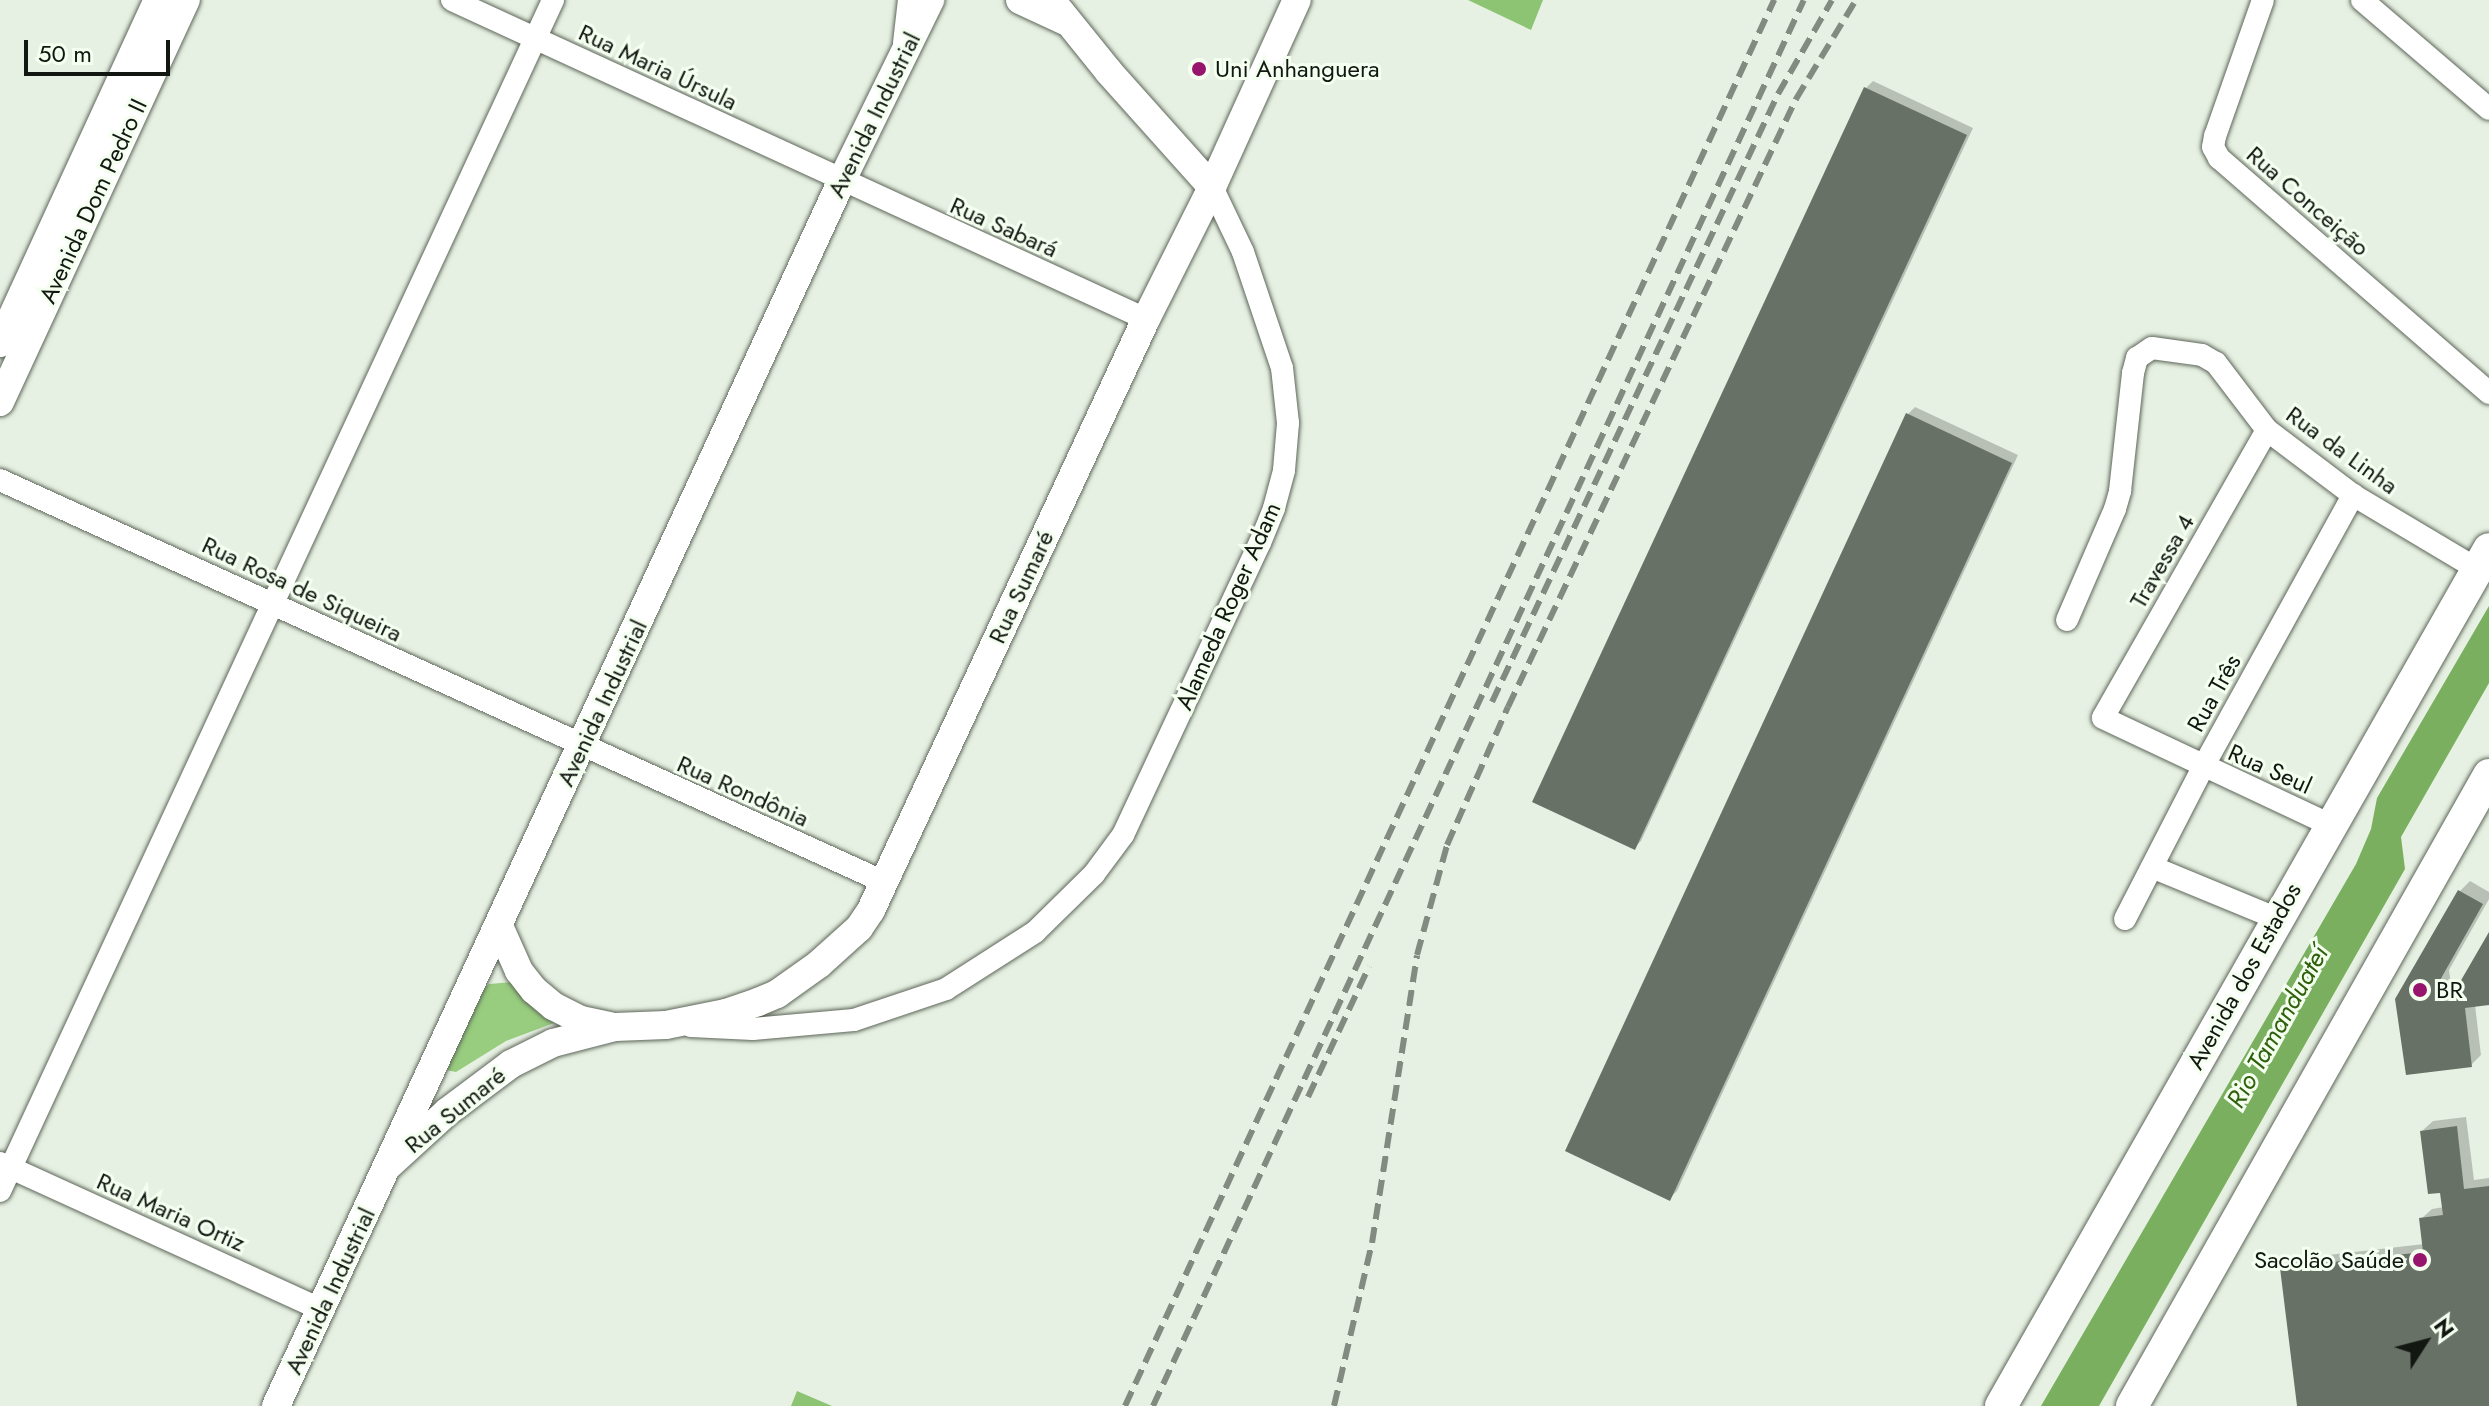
<!DOCTYPE html>
<meta charset="utf-8">
<style>
body{margin:0}
#map{position:relative;width:2489px;height:1406px;overflow:hidden;background:#e7f1e3;font-family:Jost,sans-serif}
div>[style]{position:absolute}
.green>*{inset:0;background:#98cd7f}
.forest>*{inset:0;background:#8dc473}
.water>*{inset:0;background:#79af5e}
.shadow>*{inset:0;background:#0003}
.building>*{inset:0;background:#687165}
.roads{filter:drop-shadow(0 0 2px #5d6659) drop-shadow(0 0 2px #5d6659)}
.minor>*{height:22px;margin:-11px;padding:0 11px;transform-origin:11px;border-radius:11px;background:#fff}
.major>*{height:28px;margin:-14px;padding:0 14px;transform-origin:14px;border-radius:14px;background:#fff}
.highway>*{height:32px;margin:-16px;padding:0 16px;transform-origin:16px;border-radius:16px;background:#fff}
.rail>*{height:6px;margin-top:-3px;transform-origin:0;background:repeating-linear-gradient(90deg,#838b81 0 16px,transparent 0 24px)}
.dots>*{width:22px;height:22px;translate:-50% -50%;box-sizing:border-box;border:4px solid #f4fff0;border-radius:50%}
span{translate:-50% -50%;white-space:nowrap;text-align:center;line-height:1.15;-webkit-text-stroke:6px #f4fff0;paint-order:stroke}
.street-label{font-size:24px;color:#131712}
.poi-label{font-size:24px;color:#131712}
.left{translate:0 -50%;text-align:left}
.right{translate:-100% -50%;text-align:right}
.water-label{font-size:26px;color:#2f600b;font-style:italic}
.north{position:absolute;left:2385px;top:1302px;width:80px;height:80px;-webkit-text-stroke:6px #f4fff0;paint-order:stroke;rotate:54deg;font-size:22px;font-weight:700;line-height:32px;text-align:center;color:#131712}
.north::after{content:'';display:block;margin:auto;width:28px;height:36px;background:#131712;clip-path:polygon(50% 0,100% 100%,50% 72%,0 100%)}
.scale{position:absolute;left:24px;top:40px;width:146px;height:36px;box-sizing:border-box;border:4px solid #131712;border-top:0;padding-left:10px;font-size:24px;line-height:28px;white-space:nowrap;color:#131712;-webkit-text-stroke:6px #f4fff0;paint-order:stroke}
</style>
<div id="map">
<div class="green">
<div style="clip-path:polygon(513px 982px,556px 1019px,554px 1023px,506px 1041px,456px 1072px,446px 1070px,484px 988px,489px 984px)"></div>
</div>
<div class="forest">
<div style="clip-path:polygon(1468px 0,1543px 0,1531px 30px)"></div>
<div style="clip-path:polygon(797px 1391px,832px 1406px,791px 1406px)"></div>
</div>
<div class="water">
<div style="clip-path:polygon(2489px 606px,2489px 683px,2401px 837px,2405px 869px,2099px 1406px,2041px 1406px,2356px 864px,2371px 829px,2377px 798px)"></div>
</div>
<div class="shadow">
<div style="clip-path:polygon(1873px 81px,1973px 128px,1641px 841px,1634px 848px,1866px 88px)"></div>
<div style="clip-path:polygon(1915px 407px,2018px 455px,1677px 1191px,1670px 1198px,1908px 414px)"></div>
<div style="clip-path:polygon(2470px 881px,2489px 892px,2489px 899px,2449px 970px,2452px 992px,2456px 992px,2489px 936px,2489px 1003px,2475px 1005px,2481px 1055px,2471px 1065px,2397px 1000px,2460px 891px)"></div>
<div style="clip-path:polygon(2466px 1117px,2474px 1180px,2489px 1178px,2489px 1406px,2299px 1406px,2282px 1269px,2293px 1259px,2424px 1244px,2421px 1219px,2432px 1209px,2444px 1207px,2442px 1190px,2422px 1131px,2433px 1121px)"></div>
</div>
<div class="building">
<div style="clip-path:polygon(1864px 87px,1967px 135px,1635px 850px,1532px 802px)"></div>
<div style="clip-path:polygon(1906px 413px,2012px 463px,1670px 1201px,1565px 1151px)"></div>
<div style="clip-path:polygon(2458px 890px,2483px 904px,2439px 982px,2442px 1001px,2449px 1001px,2489px 932px,2489px 1005px,2465px 1008px,2472px 1067px,2406px 1075px,2395px 999px)"></div>
<div style="clip-path:polygon(2457px 1126px,2464px 1189px,2489px 1186px,2489px 1406px,2297px 1406px,2280px 1268px,2423px 1252px,2419px 1218px,2443px 1215px,2440px 1193px,2428px 1194px,2420px 1131px)"></div>
</div>
<div class="roads">
<div class="minor">
<div style="left:452px;top:0;width:764px;rotate:24.69deg"></div>
<div style="left:2263px;top:0;width:144px;rotate:109.4deg"></div>
<div style="left:2215px;top:136px;width:11px;rotate:100deg"></div>
<div style="left:2213px;top:147px;width:13px;rotate:61deg"></div>
<div style="left:2219px;top:158px;width:358px;rotate:41deg"></div>
<div style="left:2362px;top:0;width:167px;rotate:40.6deg"></div>
<div style="left:904px;top:43px;width:43px;rotate:-83.4deg"></div>
<div style="left:2267px;top:430px;width:331px;rotate:119.7deg"></div>
<div style="left:2103px;top:718px;width:251px;rotate:25.2deg"></div>
<div style="left:0;top:480px;width:971px;rotate:24.45deg"></div>
<div style="left:2067px;top:620px;width:121px;rotate:-66.6deg"></div>
<div style="left:2115px;top:509px;width:19px;rotate:-74deg"></div>
<div style="left:2120px;top:491px;width:119px;rotate:-83.7deg"></div>
<div style="left:2133px;top:373px;width:16px;rotate:-75deg"></div>
<div style="left:2137px;top:358px;width:18px;rotate:-34deg"></div>
<div style="left:2152px;top:348px;width:50px;rotate:8deg"></div>
<div style="left:2202px;top:355px;width:16px;rotate:30deg"></div>
<div style="left:2216px;top:363px;width:84px;rotate:52.7deg"></div>
<div style="left:2267px;top:430px;width:108px;rotate:37.1deg"></div>
<div style="left:2353px;top:495px;width:144px;rotate:30.8deg"></div>
<div style="left:2152px;top:867px;width:134px;rotate:22.4deg"></div>
<div style="left:2125px;top:919px;width:171px;rotate:-62.8deg"></div>
<div style="left:2203px;top:767px;width:311px;rotate:-61.1deg"></div>
<div style="left:691px;top:1026px;width:62px;rotate:2.8deg"></div>
<div style="left:753px;top:1029px;width:101px;rotate:-5.1deg"></div>
<div style="left:854px;top:1020px;width:97px;rotate:-18.6deg"></div>
<div style="left:946px;top:989px;width:106px;rotate:-32.6deg"></div>
<div style="left:1035px;top:932px;width:83px;rotate:-44.5deg"></div>
<div style="left:1094px;top:874px;width:49px;rotate:-53.4deg"></div>
<div style="left:1123px;top:835px;width:323px;rotate:-64.9deg"></div>
<div style="left:1260px;top:543px;width:38px;rotate:-68deg"></div>
<div style="left:1274px;top:508px;width:39px;rotate:-75deg"></div>
<div style="left:1284px;top:470px;width:47px;rotate:-85.1deg"></div>
<div style="left:1288px;top:423px;width:55px;rotate:-96.2deg"></div>
<div style="left:1282px;top:368px;width:122px;rotate:-108.6deg"></div>
<div style="left:1243px;top:252px;width:72px;rotate:-115.5deg"></div>
<div style="left:0;top:1163px;width:353px;rotate:24.5deg"></div>
<div style="left:0;top:1191px;width:1313px;rotate:-65.09deg"></div>
</div>
<div class="major">
<div style="left:1020px;top:0;width:50px;rotate:25deg"></div>
<div style="left:1051px;top:0;width:92px;rotate:51.1deg"></div>
<div style="left:1109px;top:72px;width:154px;rotate:48.2deg"></div>
<div style="left:0;top:343px;width:378px;rotate:-65.3deg"></div>
<div style="left:0;top:402px;width:443px;rotate:-65.2deg"></div>
<div style="left:499px;top:926px;width:49px;rotate:66deg"></div>
<div style="left:519px;top:971px;width:24px;rotate:52deg"></div>
<div style="left:534px;top:990px;width:25px;rotate:40deg"></div>
<div style="left:553px;top:1006px;width:31px;rotate:27deg"></div>
<div style="left:581px;top:1020px;width:30px;rotate:12deg"></div>
<div style="left:388px;top:1166px;width:80px;rotate:-42.5deg"></div>
<div style="left:447px;top:1112px;width:80px;rotate:-36.9deg"></div>
<div style="left:511px;top:1064px;width:47px;rotate:-26.6deg"></div>
<div style="left:553px;top:1043px;width:64px;rotate:-14.5deg"></div>
<div style="left:615px;top:1027px;width:51px;rotate:-2.2deg"></div>
<div style="left:666px;top:1025px;width:61px;rotate:-11.3deg"></div>
<div style="left:726px;top:1013px;width:34px;rotate:-19deg"></div>
<div style="left:758px;top:1002px;width:21px;rotate:-23deg"></div>
<div style="left:777px;top:994px;width:52px;rotate:-35.5deg"></div>
<div style="left:819px;top:964px;width:54px;rotate:-42deg"></div>
<div style="left:859px;top:928px;width:22px;rotate:-56deg"></div>
<div style="left:871px;top:910px;width:652px;rotate:-65.05deg"></div>
<div style="left:1146px;top:319px;width:148px;rotate:-63.4deg"></div>
<div style="left:1212px;top:187px;width:205px;rotate:-65.6deg"></div>
<div style="left:276px;top:1406px;width:1348px;rotate:-65.22deg"></div>
<div style="left:841px;top:182px;width:203px;rotate:-63.9deg"></div>
</div>
<div class="highway">
<div style="left:2001px;top:1406px;width:986px;rotate:-60.34deg"></div>
<div style="left:2132px;top:1406px;width:725px;rotate:-60.5deg"></div>
</div>
</div>
<div class="rail">
<div style="left:1492px;top:702px;width:672px;rotate:-64.81deg"></div>
<div style="left:1778px;top:94px;width:108px;rotate:-60.1deg"></div>
<div style="left:1308px;top:1097px;width:144px;rotate:-64.9deg"></div>
<div style="left:1125px;top:1406px;width:1549px;rotate:-65.22deg"></div>
<div style="left:1153px;top:1406px;width:1549px;rotate:-65.16deg"></div>
<div style="left:1334px;top:1406px;width:167px;rotate:-76.9deg"></div>
<div style="left:1372px;top:1243px;width:291px;rotate:-81.1deg"></div>
<div style="left:1417px;top:955px;width:114px;rotate:-74.7deg"></div>
<div style="left:1447px;top:845px;width:151px;rotate:-66.2deg"></div>
<div style="left:1508px;top:707px;width:673px;rotate:-64.65deg"></div>
<div style="left:1796px;top:99px;width:116px;rotate:-58.8deg"></div>
</div>
<div class="dots">
<div style="left:1199px;top:69px;background:#97156c"></div>
<div style="left:2420px;top:990px;background:#97156c"></div>
<div style="left:2420px;top:1260px;background:#97156c"></div>
</div>
<div class="street-label">
<span style="left:658px;top:67px;rotate:25deg">Rua Maria Úrsula</span>
<span style="left:874px;top:115px;rotate:-64deg">Avenida Industrial</span>
<span style="left:93px;top:201px;rotate:-65deg">Avenida Dom Pedro II</span>
<span style="left:2308px;top:201px;rotate:41deg">Rua Conceição</span>
<span style="left:1004px;top:227px;rotate:24deg">Rua Sabará</span>
<span style="left:2342px;top:450px;rotate:36deg">Rua da Linha</span>
<span style="left:2162px;top:561px;rotate:-60deg">Travessa 4</span>
<span style="left:1021px;top:587px;rotate:-65deg">Rua Sumaré</span>
<span style="left:302px;top:589px;rotate:25deg">Rua Rosa de Siqueira</span>
<span style="left:1228px;top:606px;rotate:-66deg">Alameda Roger Adam</span>
<span style="left:2214px;top:693px;rotate:-61deg">Rua Três</span>
<span style="left:602px;top:703px;rotate:-65deg">Avenida Industrial</span>
<span style="left:2270px;top:769px;rotate:24deg">Rua Seul</span>
<span style="left:743px;top:791px;rotate:24deg">Rua Rondônia</span>
<span style="left:2244px;top:976px;rotate:-61deg">Avenida dos Estados</span>
<span style="left:455px;top:1110px;rotate:-39deg">Rua Sumaré</span>
<span style="left:171px;top:1212px;rotate:24deg">Rua Maria Ortiz</span>
<span style="left:330px;top:1291px;rotate:-65deg">Avenida Industrial</span>
</div>
<div class="poi-label">
<span class="left" style="left:1215px;top:69px">Uni Anhanguera</span>
<span class="left" style="left:2436px;top:990px">BR</span>
<span class="right" style="left:2404px;top:1260px">Sacolão Saúde</span>
</div>
<div class="water-label">
<span style="left:2278px;top:1027px;rotate:-61deg">Rio Tamanduateí</span>
</div>
<div class="north">N</div>
<div class="scale">50 m</div>
</div>
